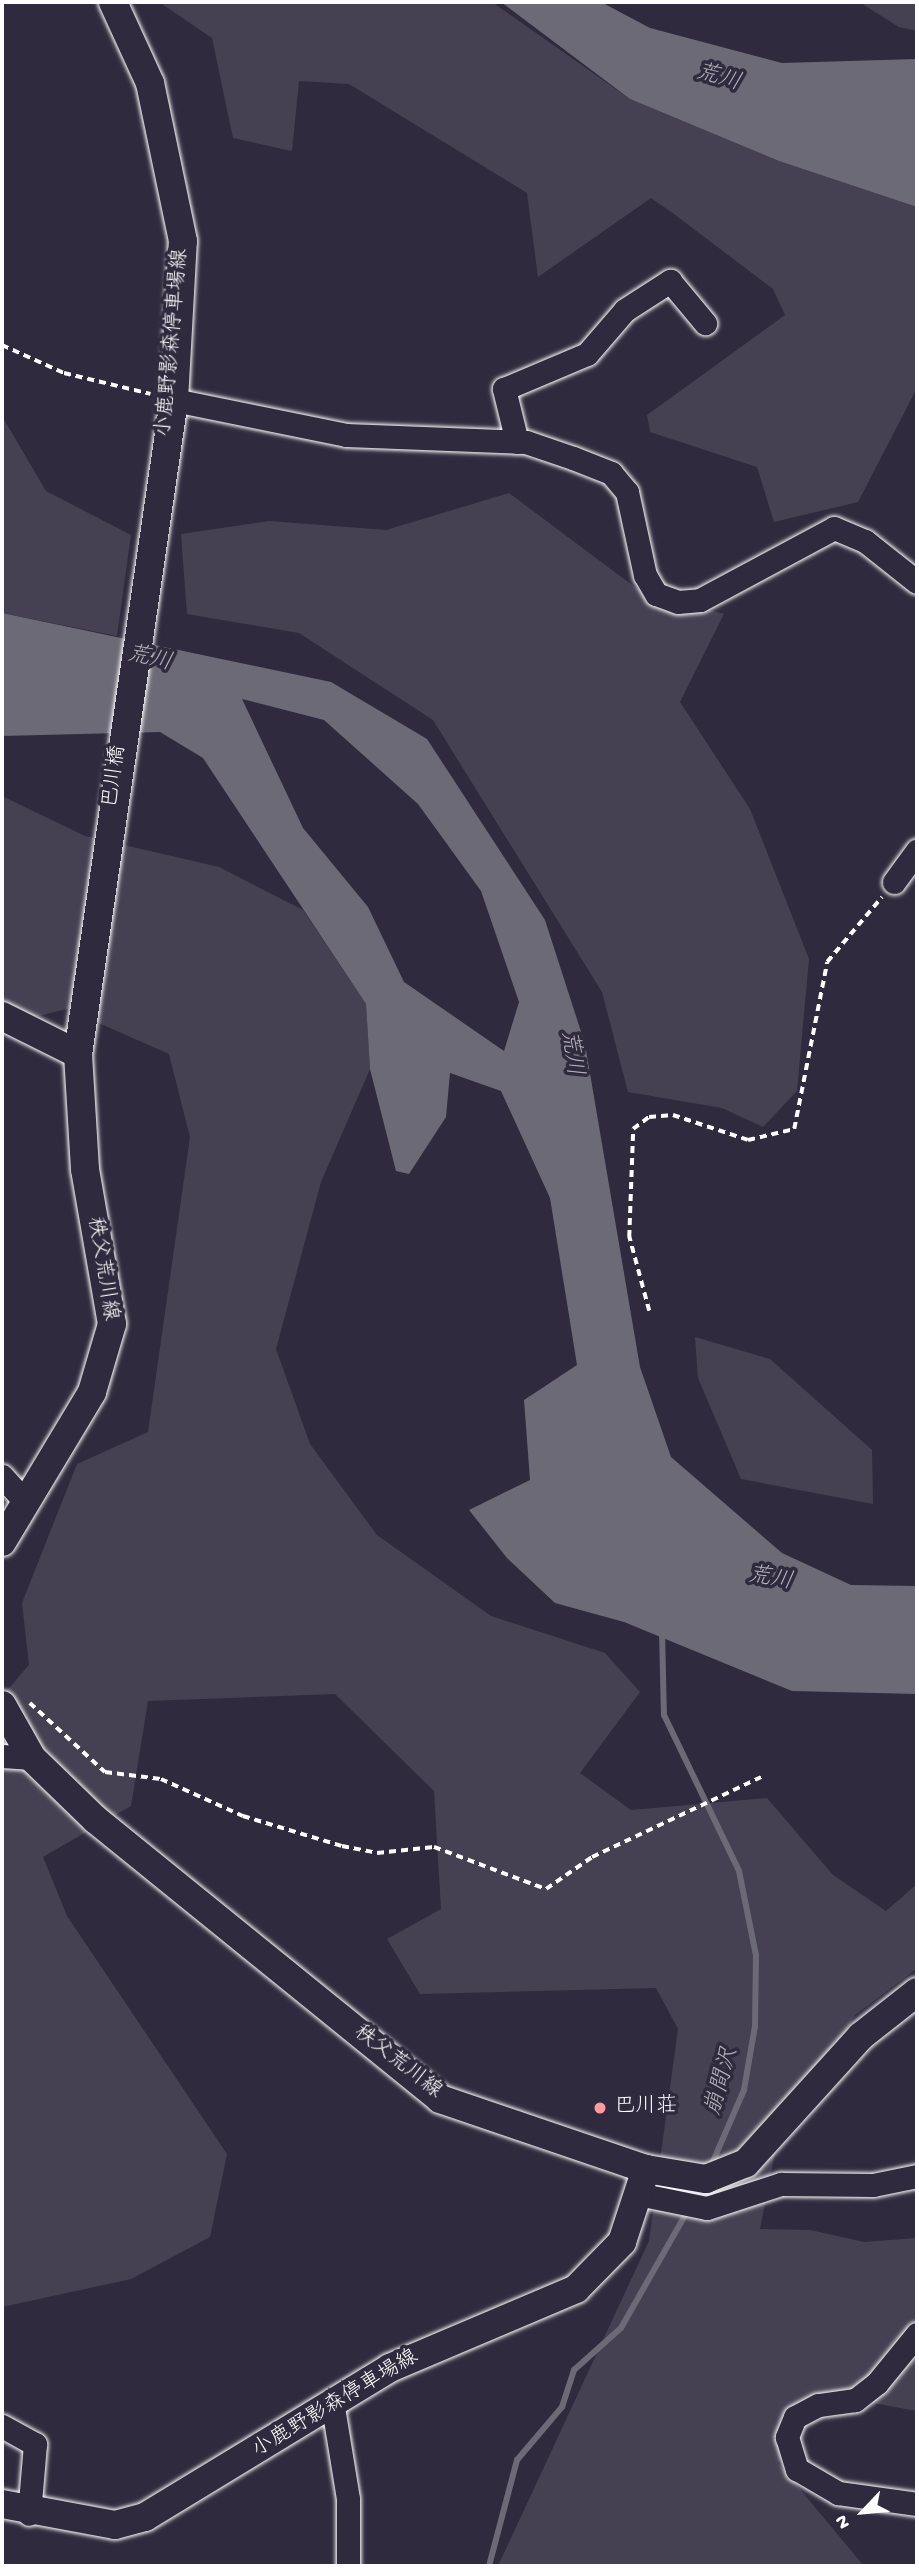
<!DOCTYPE html>
<meta charset="utf-8">
<style>
body{margin:0}
#map{position:relative;width:919px;height:2568px;overflow:hidden;background:#2f2a3d;font-family:"Gochi Hand","Klee One",sans-serif}
div>[style]{position:absolute}
.green>*{inset:0;background:#464152}
.water>*{inset:0;background:#6d6a77}
.stream>*{height:6px;margin:-3px;padding:0 3px;transform-origin:3px;border-radius:3px;background:#6d6a77}
.path>*{height:3.5px;margin-top:-1.75px;transform-origin:0;background:repeating-linear-gradient(90deg,#fff 0 7px,transparent 0 12px)}
.roads{filter:drop-shadow(0 0 2px #fff) drop-shadow(0 0 2px #fff)}
.minor>*{height:23px;margin:-11.5px;padding:0 11.5px;transform-origin:11.5px;border-radius:11.5px;background:#2f2a3d}
.major>*{height:28px;margin:-14px;padding:0 14px;transform-origin:14px;border-radius:14px;background:#2f2a3d}
.dots>*{width:19px;height:19px;translate:-50% -50%;box-sizing:border-box;border:4px solid #2f2a3d;border-radius:50%}
span{translate:-50% -50%;white-space:nowrap;text-align:center;line-height:1.15;-webkit-text-stroke:7px #2f2a3d;paint-order:stroke}
.street-label{font-size:21px;color:#fff}
.poi-label{font-size:21px;color:#fff}
.left{translate:0 -50%;text-align:left}
.water-label{font-size:23px;color:#b6b4bb;font-style:italic}
.frame{position:absolute;inset:0;border:4px solid #fff;pointer-events:none}
.north{position:absolute;left:828px;top:2477px;width:70px;height:70px;-webkit-text-stroke:5px #2f2a3d;paint-order:stroke;rotate:244deg;font-size:19px;font-weight:700;line-height:28px;text-align:center;color:#fff}
.north::after{content:'';display:block;margin:auto;width:24px;height:32px;background:#fff;clip-path:polygon(50% 0,100% 100%,50% 72%,0 100%)}
</style>
<div id="map">
<div class="green">
<div style="clip-path:polygon(159px 2px,492px 2px,630px 99px,779px 161px,917px 207px,917px 388px,858px 502px,774px 522px,757px 467px,650px 432px,647px 415px,785px 315px,773px 289px,674px 214px,651px 198px,538px 277px,527px 193px,349px 84px,299px 81px,292px 151px,233px 138px,212px 38px)"></div>
<div style="clip-path:polygon(859px 2px,917px 2px,917px 31px,899px 27px)"></div>
<div style="clip-path:polygon(2px 416px,46px 491px,131px 535px,117px 636px,2px 613px)"></div>
<div style="clip-path:polygon(509px 493px,636px 588px,724px 614px,680px 702px,750px 809px,809px 959px,797px 1091px,763px 1127px,722px 1108px,628px 1092px,602px 992px,433px 720px,299px 633px,187px 614px,181px 534px,269px 521px,386px 530px)"></div>
<div style="clip-path:polygon(2px 796px,85px 836px,219px 867px,303px 910px,366px 1004px,370px 1069px,321px 1182px,276px 1349px,310px 1444px,377px 1535px,491px 1616px,605px 1653px,640px 1692px,580px 1773px,631px 1810px,767px 1798px,833px 1875px,886px 1911px,917px 1884px,917px 1968px,855px 2015px,776px 2147px,760px 2229px,810px 2230px,864px 2242px,917px 2238px,917px 2411px,818px 2393px,778px 2463px,864px 2566px,498px 2566px,649px 2241px,678px 2029px,656px 1988px,420px 1994px,387px 1939px,441px 1909px,434px 1791px,335px 1694px,148px 1701px,131px 1806px,43px 1857px,67px 1916px,227px 2154px,210px 2237px,131px 2279px,2px 2307px,2px 1696px,29px 1665px,22px 1603px,77px 1464px,148px 1432px,190px 1137px,169px 1054px,67px 1009px,2px 1025px)"></div>
<div style="clip-path:polygon(695px 1337px,770px 1359px,872px 1450px,873px 1504px,741px 1479px,698px 1378px)"></div>
</div>
<div class="water">
<div style="clip-path:polygon(501px 2px,601px 2px,650px 28px,782px 63px,917px 59px,917px 207px,779px 161px,630px 99px)"></div>
<div style="clip-path:polygon(evenodd,2px 613px,331px 682px,427px 739px,545px 920px,585px 1044px,640px 1367px,671px 1457px,782px 1553px,851px 1585px,917px 1586px,917px 1694px,792px 1691px,624px 1622px,555px 1603px,507px 1558px,469px 1510px,530px 1480px,524px 1400px,577px 1365px,550px 1198px,501px 1091px,450px 1073px,446px 1117px,409px 1174px,396px 1171px,370px 1069px,366px 1004px,203px 758px,160px 732px,2px 736px,2px 613px,242px 699px,324px 720px,418px 804px,481px 891px,519px 1002px,504px 1051px,404px 982px,368px 907px,303px 828px,242px 699px)"></div>
</div>
<div class="stream">
<div style="left:662px;top:1630px;width:85px;rotate:88.7deg"></div>
<div style="left:664px;top:1715px;width:173px;rotate:64.3deg"></div>
<div style="left:739px;top:1871px;width:86px;rotate:78.6deg"></div>
<div style="left:756px;top:1955px;width:71px;rotate:90.8deg"></div>
<div style="left:755px;top:2026px;width:65px;rotate:99.8deg"></div>
<div style="left:744px;top:2090px;width:83px;rotate:113.5deg"></div>
<div style="left:489px;top:2566px;width:110px;rotate:-75.2deg"></div>
<div style="left:517px;top:2460px;width:70px;rotate:-49.7deg"></div>
<div style="left:562px;top:2407px;width:39px;rotate:-72deg"></div>
<div style="left:574px;top:2370px;width:63px;rotate:-41.8deg"></div>
<div style="left:621px;top:2328px;width:136px;rotate:-60.4deg"></div>
</div>
<div class="path">
<div style="left:2px;top:345px;width:68px;rotate:24.3deg"></div>
<div style="left:64px;top:373px;width:89px;rotate:13.6deg"></div>
<div style="left:649px;top:1311px;width:77px;rotate:-105.1deg"></div>
<div style="left:629px;top:1237px;width:108px;rotate:-87.9deg"></div>
<div style="left:633px;top:1129px;width:20px;rotate:-37deg"></div>
<div style="left:649px;top:1117px;width:24px;rotate:-5deg"></div>
<div style="left:673px;top:1115px;width:79px;rotate:18.4deg"></div>
<div style="left:748px;top:1140px;width:47px;rotate:-13.4deg"></div>
<div style="left:794px;top:1129px;width:170px;rotate:-78.8deg"></div>
<div style="left:827px;top:962px;width:85px;rotate:-49.8deg"></div>
<div style="left:30px;top:1703px;width:102px;rotate:42.6deg"></div>
<div style="left:105px;top:1772px;width:56px;rotate:7.1deg"></div>
<div style="left:161px;top:1779px;width:90px;rotate:24.3deg"></div>
<div style="left:243px;top:1816px;width:103px;rotate:16.9deg"></div>
<div style="left:342px;top:1846px;width:36px;rotate:11deg"></div>
<div style="left:377px;top:1853px;width:57px;rotate:-6deg"></div>
<div style="left:434px;top:1847px;width:120px;rotate:20.6deg"></div>
<div style="left:546px;top:1889px;width:56px;rotate:-34.8deg"></div>
<div style="left:592px;top:1857px;width:187px;rotate:-25.3deg"></div>
</div>
<div class="roads">
<div class="minor">
<div style="left:174px;top:400px;width:176px;rotate:11.5deg"></div>
<div style="left:346px;top:435px;width:180px;rotate:2.2deg"></div>
<div style="left:526px;top:442px;width:50px;rotate:18.8deg"></div>
<div style="left:573px;top:458px;width:41px;rotate:21.5deg"></div>
<div style="left:611px;top:473px;width:25px;rotate:50deg"></div>
<div style="left:627px;top:492px;width:85px;rotate:77.8deg"></div>
<div style="left:645px;top:575px;width:22px;rotate:60deg"></div>
<div style="left:656px;top:594px;width:23px;rotate:20deg"></div>
<div style="left:678px;top:602px;width:22px;rotate:-5deg"></div>
<div style="left:700px;top:600px;width:152px;rotate:-28.2deg"></div>
<div style="left:834px;top:528px;width:34px;rotate:23deg"></div>
<div style="left:865px;top:541px;width:66px;rotate:38.3deg"></div>
<div style="left:517px;top:442px;width:55px;rotate:-103.8deg"></div>
<div style="left:504px;top:389px;width:90px;rotate:-22.9deg"></div>
<div style="left:587px;top:354px;width:58px;rotate:-49.2deg"></div>
<div style="left:625px;top:310px;width:54px;rotate:-32.8deg"></div>
<div style="left:670px;top:281px;width:55px;rotate:50.2deg"></div>
<div style="left:894px;top:882px;width:39px;rotate:-54deg"></div>
<div style="left:2px;top:1476px;width:36px;rotate:48deg"></div>
<div style="left:2px;top:1756px;width:30px;rotate:4deg"></div>
<div style="left:638px;top:2194px;width:70px;rotate:11.5deg"></div>
<div style="left:707px;top:2208px;width:78px;rotate:-18deg"></div>
<div style="left:781px;top:2184px;width:92px;rotate:0.6deg"></div>
<div style="left:873px;top:2185px;width:45px;rotate:-11.6deg"></div>
<div style="left:917px;top:2334px;width:63px;rotate:129.2deg"></div>
<div style="left:877px;top:2383px;width:28px;rotate:142deg"></div>
<div style="left:855px;top:2400px;width:37px;rotate:172deg"></div>
<div style="left:818px;top:2405px;width:26px;rotate:152deg"></div>
<div style="left:795px;top:2417px;width:22px;rotate:112deg"></div>
<div style="left:787px;top:2437px;width:34px;rotate:73deg"></div>
<div style="left:797px;top:2469px;width:48px;rotate:30.3deg"></div>
<div style="left:838px;top:2493px;width:80px;rotate:7.9deg"></div>
<div style="left:333px;top:2407px;width:93px;rotate:80.7deg"></div>
<div style="left:348px;top:2499px;width:67px;rotate:90deg"></div>
<div style="left:2px;top:2426px;width:38px;rotate:29deg"></div>
<div style="left:35px;top:2444px;width:70px;rotate:94.9deg"></div>
</div>
<div class="major">
<div style="left:2px;top:1016px;width:85px;rotate:26.6deg"></div>
<div style="left:2px;top:1542px;width:175px;rotate:-59deg"></div>
<div style="left:92px;top:1392px;width:71px;rotate:-73.6deg"></div>
<div style="left:112px;top:1324px;width:157px;rotate:-99.9deg"></div>
<div style="left:85px;top:1169px;width:115px;rotate:-93.5deg"></div>
<div style="left:78px;top:1054px;width:661px;rotate:-81.65deg"></div>
<div style="left:174px;top:400px;width:159px;rotate:-86.8deg"></div>
<div style="left:183px;top:241px;width:161px;rotate:-101.8deg"></div>
<div style="left:150px;top:83px;width:89px;rotate:-114.6deg"></div>
<div style="left:2px;top:1705px;width:61px;rotate:60.5deg"></div>
<div style="left:32px;top:1758px;width:89px;rotate:44.1deg"></div>
<div style="left:96px;top:1820px;width:443px;rotate:39deg"></div>
<div style="left:440px;top:2099px;width:218px;rotate:18.8deg"></div>
<div style="left:646px;top:2169px;width:61px;rotate:9.5deg"></div>
<div style="left:706px;top:2179px;width:43px;rotate:-21.8deg"></div>
<div style="left:746px;top:2163px;width:171px;rotate:-47.8deg"></div>
<div style="left:861px;top:2036px;width:71px;rotate:-38.2deg"></div>
<div style="left:2px;top:2504px;width:115px;rotate:10.5deg"></div>
<div style="left:115px;top:2525px;width:31px;rotate:-15deg"></div>
<div style="left:145px;top:2517px;width:287px;rotate:-31.3deg"></div>
<div style="left:390px;top:2368px;width:202px;rotate:-23deg"></div>
<div style="left:576px;top:2289px;width:66px;rotate:-45.6deg"></div>
<div style="left:622px;top:2242px;width:77px;rotate:-71.8deg"></div>
</div>
</div>
<div class="dots">
<div style="left:600px;top:2108px;background:#ff9aa2"></div>
</div>
<div class="street-label">
<span style="left:174px;top:343px;rotate:-85deg">小鹿野影森停車場線</span>
<span style="left:116px;top:777px;rotate:-82deg">巴川橋</span>
<span style="left:101px;top:1269px;rotate:81deg">秩父荒川線</span>
<span style="left:397px;top:2063px;rotate:38deg">秩父荒川線</span>
<span style="left:336px;top:2405px;rotate:-31deg">小鹿野影森停車場線</span>
</div>
<div class="poi-label">
<span class="left" style="left:614px;top:2108px">巴川荘</span>
</div>
<div class="water-label">
<span style="left:718px;top:79px;rotate:16deg">荒川</span>
<span style="left:149px;top:660px;rotate:13deg">荒川</span>
<span style="left:570px;top:1053px;rotate:82deg">荒川</span>
<span style="left:770px;top:1580px;rotate:10deg">荒川</span>
<span style="left:723px;top:2082px;rotate:-75deg">崩間沢</span>
</div>
<div class="frame"></div>
<div class="north">N</div>
</div>
